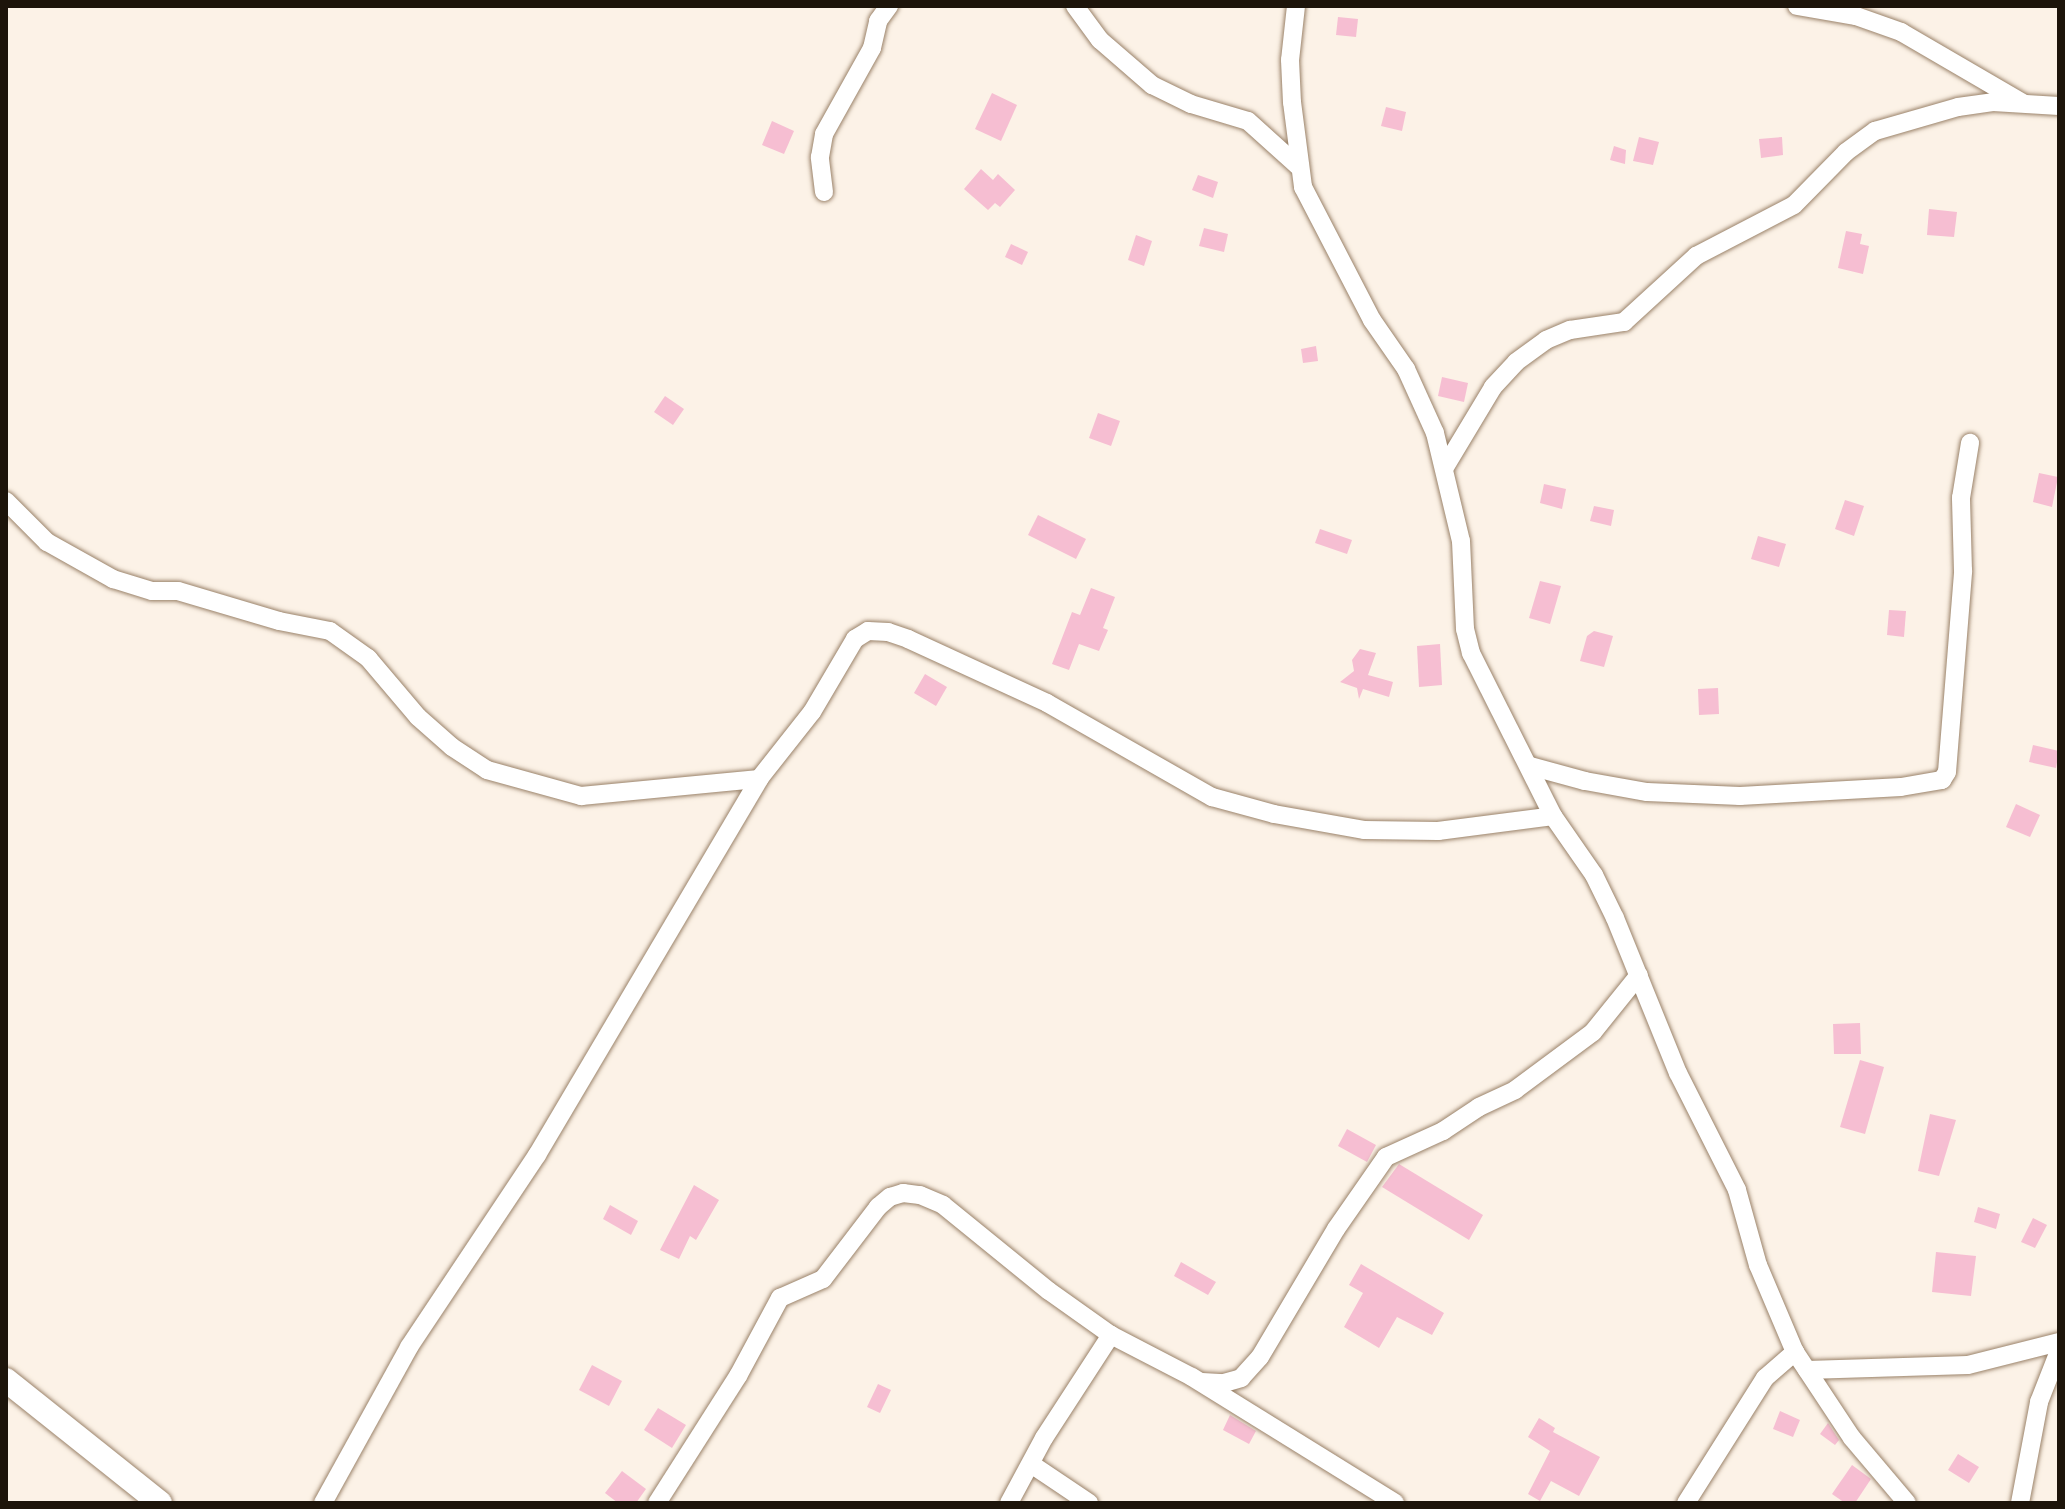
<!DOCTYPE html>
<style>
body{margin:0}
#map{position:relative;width:2065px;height:1509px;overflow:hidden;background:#fcf2e7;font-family:"PT Sans",sans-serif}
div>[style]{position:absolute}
.building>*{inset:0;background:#f6bed2}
.roads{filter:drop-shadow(0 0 2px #9a8269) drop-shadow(0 0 2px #9a8269)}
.street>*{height:18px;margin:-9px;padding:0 9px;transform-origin:9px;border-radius:9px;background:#fff}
.secondary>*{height:24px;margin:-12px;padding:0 12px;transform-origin:12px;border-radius:12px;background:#fff}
span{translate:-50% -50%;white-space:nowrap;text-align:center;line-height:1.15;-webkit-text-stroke:6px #fcf2e7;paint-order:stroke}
.frame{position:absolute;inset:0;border:8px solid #1d140a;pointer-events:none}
</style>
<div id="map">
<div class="building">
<div style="clip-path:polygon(1338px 17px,1358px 19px,1356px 37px,1336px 35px)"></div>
<div style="clip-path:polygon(992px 93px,1017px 105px,1001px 141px,975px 129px)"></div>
<div style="clip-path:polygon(1386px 107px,1406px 112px,1402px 131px,1381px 126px)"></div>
<div style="clip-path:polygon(772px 121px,794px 131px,784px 154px,762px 145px)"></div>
<div style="clip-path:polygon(1639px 137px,1659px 142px,1653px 165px,1633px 161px)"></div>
<div style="clip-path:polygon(1782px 137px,1783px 155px,1761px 158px,1759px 139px)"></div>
<div style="clip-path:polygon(1614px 146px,1626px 150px,1625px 164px,1610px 160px)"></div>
<div style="clip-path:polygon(981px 169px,993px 180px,998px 174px,1015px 190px,1000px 207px,995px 203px,988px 210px,964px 189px)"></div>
<div style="clip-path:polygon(1198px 175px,1218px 182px,1213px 198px,1192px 190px)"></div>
<div style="clip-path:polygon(1929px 209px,1957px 212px,1954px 237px,1927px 235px)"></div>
<div style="clip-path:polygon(1204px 228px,1228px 234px,1224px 252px,1199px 246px)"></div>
<div style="clip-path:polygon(1846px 231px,1862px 234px,1860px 244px,1869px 246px,1863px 274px,1838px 268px)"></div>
<div style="clip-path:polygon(1136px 235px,1152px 241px,1144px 266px,1128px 260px)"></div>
<div style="clip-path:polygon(1011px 244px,1028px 252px,1022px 265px,1005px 257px)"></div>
<div style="clip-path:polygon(1316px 346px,1318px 361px,1303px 363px,1301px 349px)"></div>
<div style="clip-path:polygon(1442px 377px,1468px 383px,1464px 402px,1438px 396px)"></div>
<div style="clip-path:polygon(665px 396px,684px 409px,673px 425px,654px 412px)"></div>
<div style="clip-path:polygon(1098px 413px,1120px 421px,1111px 446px,1089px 438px)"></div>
<div style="clip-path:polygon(2039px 473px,2058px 477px,2052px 507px,2033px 502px)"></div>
<div style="clip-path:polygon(1544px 484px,1566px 489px,1562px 509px,1540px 503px)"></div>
<div style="clip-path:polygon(1845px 500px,1864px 506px,1854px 536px,1835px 529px)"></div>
<div style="clip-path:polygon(1594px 506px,1614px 510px,1611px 526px,1590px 521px)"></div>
<div style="clip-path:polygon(1038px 515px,1086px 539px,1076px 559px,1028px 535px)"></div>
<div style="clip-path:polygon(1320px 529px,1352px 540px,1347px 554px,1315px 543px)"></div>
<div style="clip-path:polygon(1758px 536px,1786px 544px,1779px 567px,1751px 559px)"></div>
<div style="clip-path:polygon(1540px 581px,1561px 586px,1550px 624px,1529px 618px)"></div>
<div style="clip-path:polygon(1091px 588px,1115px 597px,1103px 628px,1108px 630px,1099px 651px,1079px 644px,1069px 670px,1052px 664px,1072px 612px,1080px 615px)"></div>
<div style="clip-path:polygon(1889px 610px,1906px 611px,1904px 637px,1887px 635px)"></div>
<div style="clip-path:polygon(1594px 631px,1613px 636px,1604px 667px,1580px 661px,1587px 636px)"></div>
<div style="clip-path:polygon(1440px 644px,1442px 685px,1419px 687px,1417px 646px)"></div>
<div style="clip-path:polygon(1360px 649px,1376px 653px,1368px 675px,1393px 682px,1389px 697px,1363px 689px,1359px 699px,1357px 688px,1340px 682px,1354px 671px,1352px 660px)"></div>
<div style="clip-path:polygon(925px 674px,947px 687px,936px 706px,914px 693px)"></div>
<div style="clip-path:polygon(1718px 688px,1719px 714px,1699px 715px,1698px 689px)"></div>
<div style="clip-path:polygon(2033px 745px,2059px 751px,2056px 768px,2029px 762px)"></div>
<div style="clip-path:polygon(2016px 804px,2040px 815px,2030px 837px,2006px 827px)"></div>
<div style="clip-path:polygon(1860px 1023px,1861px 1054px,1834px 1054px,1833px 1024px)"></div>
<div style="clip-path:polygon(1860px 1060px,1884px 1067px,1865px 1134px,1840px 1127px)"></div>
<div style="clip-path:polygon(1930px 1114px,1956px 1120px,1939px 1176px,1918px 1171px)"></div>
<div style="clip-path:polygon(1347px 1129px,1376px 1145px,1367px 1162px,1338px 1146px)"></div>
<div style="clip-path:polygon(1399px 1164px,1483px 1215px,1469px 1240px,1382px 1187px)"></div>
<div style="clip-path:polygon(694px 1185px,719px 1200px,696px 1240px,690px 1236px,679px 1259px,660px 1250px)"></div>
<div style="clip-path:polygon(610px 1205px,638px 1221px,631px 1235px,603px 1219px)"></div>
<div style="clip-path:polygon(1978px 1207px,2000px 1214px,1996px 1229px,1974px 1222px)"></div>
<div style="clip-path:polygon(2033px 1218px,2047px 1225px,2035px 1248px,2021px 1242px)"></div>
<div style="clip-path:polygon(1936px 1252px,1976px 1256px,1971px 1296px,1932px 1292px)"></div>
<div style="clip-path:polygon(1181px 1262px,1216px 1282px,1208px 1295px,1174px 1276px)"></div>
<div style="clip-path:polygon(1361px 1264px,1444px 1313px,1432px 1335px,1397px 1317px,1379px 1348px,1344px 1327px,1363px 1293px,1349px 1285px)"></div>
<div style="clip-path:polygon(592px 1365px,622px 1381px,609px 1406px,579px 1390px)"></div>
<div style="clip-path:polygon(878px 1384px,891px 1390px,880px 1413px,867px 1407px)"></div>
<div style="clip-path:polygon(658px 1408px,686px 1425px,672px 1448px,644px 1430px)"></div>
<div style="clip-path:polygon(1780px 1411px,1800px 1420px,1793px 1437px,1773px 1429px)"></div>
<div style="clip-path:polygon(1230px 1415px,1256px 1431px,1249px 1444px,1223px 1430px)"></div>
<div style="clip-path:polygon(1539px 1418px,1555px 1428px,1553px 1432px,1600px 1457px,1579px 1496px,1551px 1481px,1540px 1501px,1528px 1494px,1550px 1451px,1528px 1437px)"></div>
<div style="clip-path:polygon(1828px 1423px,1839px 1440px,1835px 1445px,1820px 1434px)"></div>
<div style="clip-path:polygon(1958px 1454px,1979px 1467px,1969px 1483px,1948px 1470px)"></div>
<div style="clip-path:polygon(1852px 1465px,1871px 1479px,1855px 1503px,1845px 1503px,1832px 1494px)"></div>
<div style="clip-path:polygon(622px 1471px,646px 1489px,636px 1503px,618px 1503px,605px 1493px)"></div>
</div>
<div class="roads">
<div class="street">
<div style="left:1075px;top:6px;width:42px;rotate:53.7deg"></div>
<div style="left:1100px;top:40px;width:69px;rotate:40.9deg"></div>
<div style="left:1152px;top:85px;width:43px;rotate:26deg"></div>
<div style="left:1191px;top:104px;width:59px;rotate:16.6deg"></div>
<div style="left:1248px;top:121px;width:67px;rotate:42deg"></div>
<div style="left:1296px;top:6px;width:54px;rotate:96.3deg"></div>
<div style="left:1290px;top:60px;width:42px;rotate:87.3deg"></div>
<div style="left:1292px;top:102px;width:86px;rotate:82.6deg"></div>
<div style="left:1303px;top:187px;width:150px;rotate:62.6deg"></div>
<div style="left:1372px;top:320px;width:60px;rotate:55.2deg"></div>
<div style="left:1406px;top:369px;width:70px;rotate:65.6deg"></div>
<div style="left:1435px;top:433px;width:111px;rotate:76.5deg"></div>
<div style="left:1461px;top:541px;width:88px;rotate:87.4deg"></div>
<div style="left:1465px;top:629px;width:25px;rotate:76deg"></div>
<div style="left:1471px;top:653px;width:182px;rotate:63.3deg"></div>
<div style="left:1553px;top:816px;width:72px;rotate:55.2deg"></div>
<div style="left:1594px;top:875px;width:48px;rotate:64deg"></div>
<div style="left:1615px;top:918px;width:167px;rotate:67.9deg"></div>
<div style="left:1678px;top:1073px;width:131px;rotate:63.2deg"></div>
<div style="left:1737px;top:1190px;width:78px;rotate:74.4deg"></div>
<div style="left:1758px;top:1265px;width:95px;rotate:67deg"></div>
<div style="left:1795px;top:1352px;width:103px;rotate:56.5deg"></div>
<div style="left:1852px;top:1438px;width:85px;rotate:49.8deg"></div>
<div style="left:1797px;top:6px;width:60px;rotate:9.6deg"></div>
<div style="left:1856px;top:16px;width:48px;rotate:19.6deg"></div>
<div style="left:1901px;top:32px;width:141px;rotate:30.2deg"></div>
<div style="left:824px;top:192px;width:35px;rotate:-97deg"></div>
<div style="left:820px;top:157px;width:23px;rotate:-80deg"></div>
<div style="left:824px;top:134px;width:98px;rotate:-60.8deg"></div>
<div style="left:872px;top:48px;width:28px;rotate:-77deg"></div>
<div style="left:878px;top:21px;width:19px;rotate:-54deg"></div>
<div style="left:1445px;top:467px;width:93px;rotate:-59deg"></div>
<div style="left:1493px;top:387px;width:34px;rotate:-47deg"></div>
<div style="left:1516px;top:362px;width:37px;rotate:-36deg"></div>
<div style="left:1546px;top:340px;width:26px;rotate:-23deg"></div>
<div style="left:1570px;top:330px;width:55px;rotate:-8.4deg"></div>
<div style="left:1624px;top:322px;width:98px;rotate:-42.5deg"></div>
<div style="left:1696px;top:256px;width:110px;rotate:-27.5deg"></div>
<div style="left:1794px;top:205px;width:74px;rotate:-45.5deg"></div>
<div style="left:1846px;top:152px;width:36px;rotate:-36deg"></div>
<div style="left:1875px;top:131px;width:86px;rotate:-16.1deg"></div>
<div style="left:1958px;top:107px;width:35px;rotate:-8deg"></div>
<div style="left:1993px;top:102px;width:66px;rotate:3.5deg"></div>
<div style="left:6px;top:501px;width:58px;rotate:45deg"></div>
<div style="left:47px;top:542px;width:76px;rotate:29.3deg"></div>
<div style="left:113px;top:579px;width:41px;rotate:17.1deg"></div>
<div style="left:152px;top:591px;width:26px"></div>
<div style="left:178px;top:591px;width:105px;rotate:16.5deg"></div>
<div style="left:279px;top:621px;width:52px;rotate:11.1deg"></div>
<div style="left:330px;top:631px;width:47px;rotate:35.4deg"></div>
<div style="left:368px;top:658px;width:77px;rotate:49.7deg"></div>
<div style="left:418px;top:717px;width:45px;rotate:41.4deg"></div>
<div style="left:452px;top:747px;width:42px;rotate:33.3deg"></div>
<div style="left:487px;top:770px;width:98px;rotate:15.5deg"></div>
<div style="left:581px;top:796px;width:179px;rotate:-5.5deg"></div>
<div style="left:1530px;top:766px;width:57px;rotate:15.3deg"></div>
<div style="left:1585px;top:781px;width:63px;rotate:10.1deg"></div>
<div style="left:1647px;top:792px;width:93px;rotate:2.5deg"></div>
<div style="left:1740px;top:796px;width:161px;rotate:-3.2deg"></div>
<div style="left:1901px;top:787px;width:42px;rotate:-9.7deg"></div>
<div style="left:1942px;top:780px;width:9px;rotate:-58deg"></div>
<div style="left:1947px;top:772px;width:202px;rotate:-85.4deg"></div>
<div style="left:1963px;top:571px;width:73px;rotate:-91.6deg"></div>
<div style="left:1961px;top:498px;width:56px;rotate:-80.7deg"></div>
<div style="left:1807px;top:1370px;width:161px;rotate:-1.8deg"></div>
<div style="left:1968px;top:1365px;width:94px;rotate:-14.2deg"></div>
<div style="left:1202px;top:1382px;width:22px;rotate:3deg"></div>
<div style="left:1224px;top:1383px;width:18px;rotate:-16deg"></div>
<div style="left:1241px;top:1378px;width:28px;rotate:-48deg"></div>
<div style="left:1260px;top:1357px;width:149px;rotate:-59.3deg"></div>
<div style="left:1336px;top:1229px;width:88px;rotate:-55.2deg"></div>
<div style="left:1386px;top:1157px;width:63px;rotate:-24.5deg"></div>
<div style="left:1443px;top:1131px;width:43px;rotate:-33.7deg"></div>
<div style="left:1479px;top:1107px;width:40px;rotate:-25deg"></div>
<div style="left:1515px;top:1090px;width:97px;rotate:-36.6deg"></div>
<div style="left:1593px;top:1032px;width:73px;rotate:-51.1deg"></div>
<div style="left:1031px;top:1464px;width:70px;rotate:33.9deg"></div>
<div style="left:323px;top:1503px;width:178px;rotate:-61.1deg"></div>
<div style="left:409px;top:1347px;width:231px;rotate:-56.3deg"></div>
<div style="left:537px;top:1155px;width:437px;rotate:-59.4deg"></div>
<div style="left:759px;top:779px;width:85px;rotate:-51.7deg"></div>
<div style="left:812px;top:712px;width:85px;rotate:-59.5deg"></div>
<div style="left:855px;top:639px;width:15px;rotate:-32deg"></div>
<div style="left:868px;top:631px;width:20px;rotate:3deg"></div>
<div style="left:888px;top:632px;width:21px;rotate:19deg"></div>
<div style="left:908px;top:639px;width:153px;rotate:24.7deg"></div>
<div style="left:1047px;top:703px;width:190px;rotate:29.7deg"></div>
<div style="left:1212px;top:797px;width:64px;rotate:15.3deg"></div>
<div style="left:1274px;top:814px;width:91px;rotate:10.1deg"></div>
<div style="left:1364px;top:830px;width:74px;rotate:0.8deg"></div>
<div style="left:1438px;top:831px;width:116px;rotate:-7.4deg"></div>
<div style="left:657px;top:1503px;width:151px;rotate:-57.5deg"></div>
<div style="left:738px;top:1376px;width:89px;rotate:-61.7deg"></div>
<div style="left:780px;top:1298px;width:47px;rotate:-23.8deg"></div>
<div style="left:823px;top:1279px;width:91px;rotate:-52.6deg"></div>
<div style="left:878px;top:1207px;width:16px;rotate:-40deg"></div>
<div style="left:890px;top:1197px;width:14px;rotate:-17deg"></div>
<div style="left:903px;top:1193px;width:17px;rotate:7deg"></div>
<div style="left:920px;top:1195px;width:25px;rotate:23deg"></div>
<div style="left:943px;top:1205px;width:136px;rotate:39.1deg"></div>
<div style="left:1049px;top:1291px;width:76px;rotate:35.4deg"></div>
<div style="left:1111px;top:1335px;width:91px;rotate:27.4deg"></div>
<div style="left:1192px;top:1377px;width:239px;rotate:31.8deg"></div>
<div style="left:1009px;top:1503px;width:74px;rotate:-61.7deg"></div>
<div style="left:1044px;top:1438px;width:123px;rotate:-57deg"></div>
<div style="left:1686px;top:1503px;width:148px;rotate:-57.7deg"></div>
<div style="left:1765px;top:1378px;width:40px;rotate:-41deg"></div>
<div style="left:2020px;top:1503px;width:103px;rotate:-79.3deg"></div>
<div style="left:2039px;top:1402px;width:55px;rotate:-68.6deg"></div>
</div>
<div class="secondary">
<div style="left:6px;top:1380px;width:197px;rotate:38.6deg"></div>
</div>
</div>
<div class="frame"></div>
</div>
